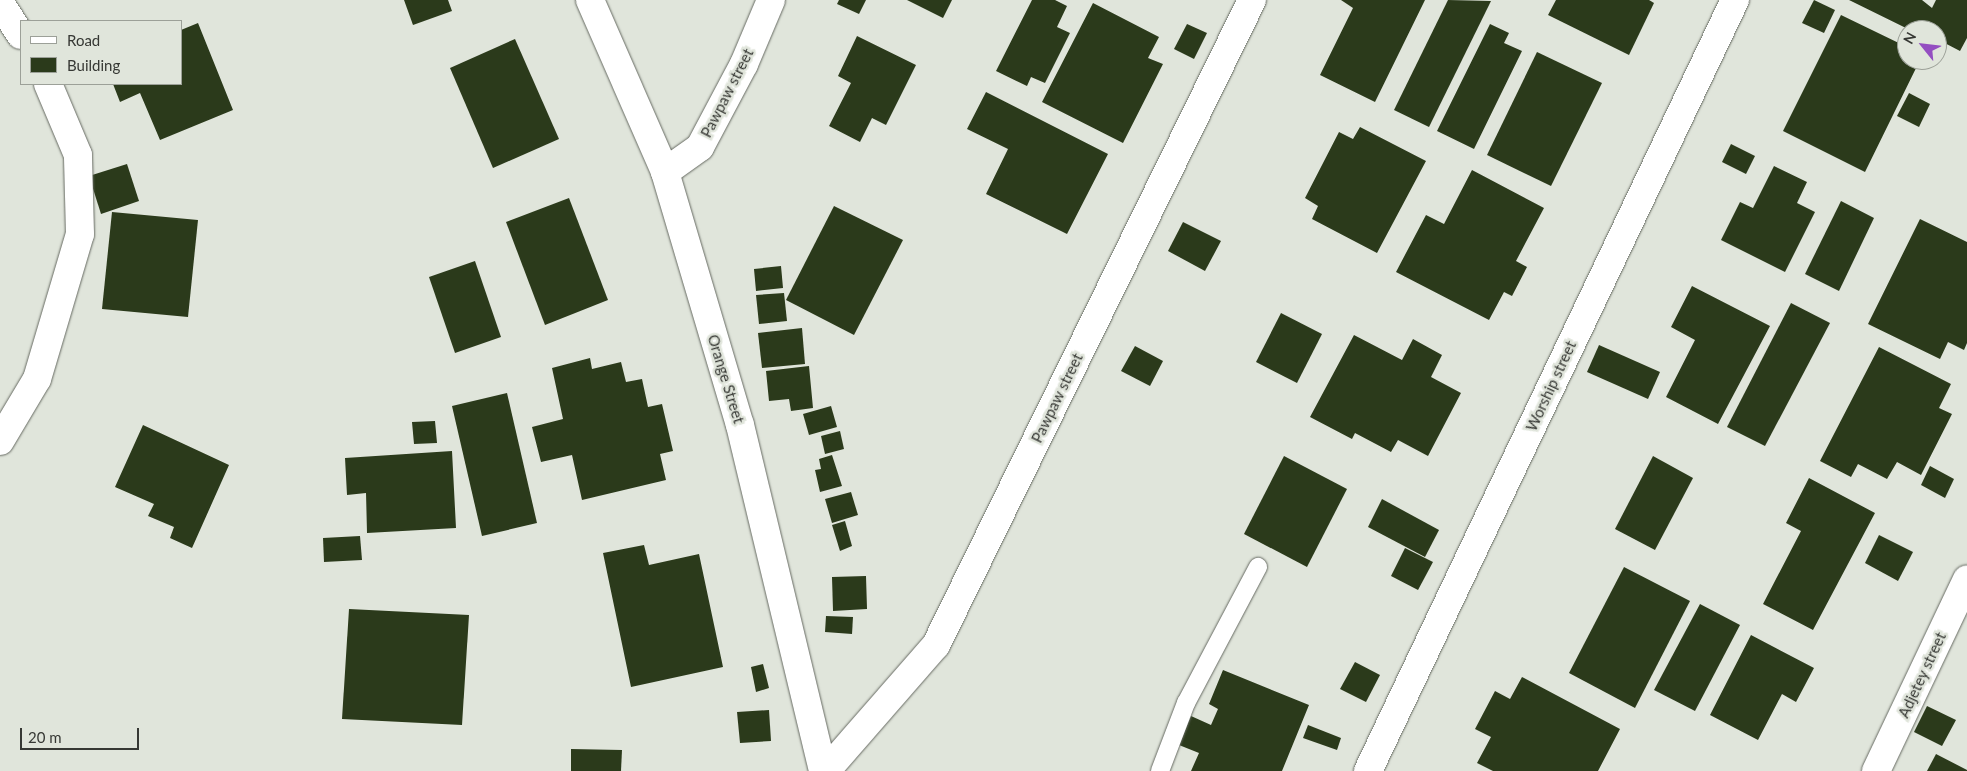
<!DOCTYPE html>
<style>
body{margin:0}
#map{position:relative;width:1967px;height:771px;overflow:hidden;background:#e0e5db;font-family:Lato,sans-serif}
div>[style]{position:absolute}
.building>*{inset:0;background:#2b3a1b}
.roads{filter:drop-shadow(0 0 1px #666a62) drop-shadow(0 0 1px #666a62)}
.lane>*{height:18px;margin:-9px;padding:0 9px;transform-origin:9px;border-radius:9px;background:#fff}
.street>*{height:28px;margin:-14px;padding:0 14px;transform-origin:14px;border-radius:14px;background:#fff}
span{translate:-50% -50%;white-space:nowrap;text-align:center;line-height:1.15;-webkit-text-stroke:5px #e0e5db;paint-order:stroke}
.street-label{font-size:15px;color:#363834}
.legend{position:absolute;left:20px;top:20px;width:162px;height:65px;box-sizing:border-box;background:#e0e5db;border:1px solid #9ca098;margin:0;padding:6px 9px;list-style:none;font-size:15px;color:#363834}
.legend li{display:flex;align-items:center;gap:10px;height:25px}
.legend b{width:25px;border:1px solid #9ca098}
.north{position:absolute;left:1897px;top:20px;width:50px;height:50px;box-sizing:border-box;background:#e0e5db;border:1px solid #9ca098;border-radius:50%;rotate:299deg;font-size:14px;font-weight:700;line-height:20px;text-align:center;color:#363834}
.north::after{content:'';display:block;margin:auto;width:18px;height:22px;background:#944ec1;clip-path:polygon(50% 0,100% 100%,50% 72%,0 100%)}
.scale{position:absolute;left:20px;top:728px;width:119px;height:22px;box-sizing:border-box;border:2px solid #363834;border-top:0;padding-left:6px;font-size:15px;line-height:18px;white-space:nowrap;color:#363834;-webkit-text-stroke:4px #e0e5db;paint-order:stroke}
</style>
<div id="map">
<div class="building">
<div style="clip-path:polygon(404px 0,448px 0,452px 11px,413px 25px)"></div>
<div style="clip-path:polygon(839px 0,866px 0,859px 14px,837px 4px)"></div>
<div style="clip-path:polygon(907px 0,952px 0,943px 18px)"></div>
<div style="clip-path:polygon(1032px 0,1055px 0,1067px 6px,1057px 27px,1070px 33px,1045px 83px,1031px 77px,1027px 86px,996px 71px)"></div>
<div style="clip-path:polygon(1341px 0,1425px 0,1375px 102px,1320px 75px,1353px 8px)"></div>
<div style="clip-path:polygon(1448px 0,1491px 1px,1429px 127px,1394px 110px)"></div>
<div style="clip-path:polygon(1556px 0,1649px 0,1654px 3px,1629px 55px,1548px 15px)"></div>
<div style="clip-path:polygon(1814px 0,1835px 10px,1824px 33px,1802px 23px)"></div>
<div style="clip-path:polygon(1849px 0,1922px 0,1932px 8px,1936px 0,1967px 0,1967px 38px,1960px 51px,1937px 39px,1937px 30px,1910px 30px)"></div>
<div style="clip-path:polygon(1093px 3px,1159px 37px,1148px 58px,1163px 64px,1123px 143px,1042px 102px)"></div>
<div style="clip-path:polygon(1841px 15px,1907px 47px,1907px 60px,1920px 60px,1865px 172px,1783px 131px)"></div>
<div style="clip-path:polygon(198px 23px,233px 110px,160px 140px,140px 93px,120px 102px,113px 84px,181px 84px,181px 30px)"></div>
<div style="clip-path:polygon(1187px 24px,1207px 33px,1194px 59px,1174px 49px)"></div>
<div style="clip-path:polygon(1490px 24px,1509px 33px,1504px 43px,1522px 51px,1474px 149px,1437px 131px)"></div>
<div style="clip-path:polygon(857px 36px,916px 65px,886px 125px,872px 118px,860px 142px,829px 126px,851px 83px,838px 76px)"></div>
<div style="clip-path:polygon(515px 39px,559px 139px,493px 168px,450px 68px)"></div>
<div style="clip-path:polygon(1537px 52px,1602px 83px,1551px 186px,1487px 155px)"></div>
<div style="clip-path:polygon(986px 92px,1108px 154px,1067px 234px,986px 194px,1008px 149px,967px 129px)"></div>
<div style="clip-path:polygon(1909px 93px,1930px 104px,1919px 127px,1897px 116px)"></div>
<div style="clip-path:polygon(1360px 127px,1426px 161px,1377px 253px,1312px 219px,1318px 206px,1305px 198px,1339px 132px,1353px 139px)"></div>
<div style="clip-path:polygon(1731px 144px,1755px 156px,1746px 174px,1722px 162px)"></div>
<div style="clip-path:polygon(127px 164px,139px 201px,101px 214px,89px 176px)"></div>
<div style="clip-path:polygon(1774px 166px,1807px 182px,1797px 203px,1815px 212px,1785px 272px,1721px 240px,1740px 202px,1753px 208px)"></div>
<div style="clip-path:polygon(1472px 170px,1544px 208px,1516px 261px,1527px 267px,1512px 296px,1504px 292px,1489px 320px,1396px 272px,1426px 215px,1444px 224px)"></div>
<div style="clip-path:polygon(569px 198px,608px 300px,545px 325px,506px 222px)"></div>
<div style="clip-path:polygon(1841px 201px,1874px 218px,1839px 291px,1805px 274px)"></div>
<div style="clip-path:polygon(834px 206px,903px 240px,854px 335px,786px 300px)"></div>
<div style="clip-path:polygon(112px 212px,198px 220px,188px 317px,102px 309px)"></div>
<div style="clip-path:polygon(1920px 219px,1967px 242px,1967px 343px,1964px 350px,1948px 342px,1940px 359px,1868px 324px)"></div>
<div style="clip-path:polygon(1183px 222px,1221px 241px,1205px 271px,1168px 251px)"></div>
<div style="clip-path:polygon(475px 261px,501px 337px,455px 353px,429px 277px)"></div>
<div style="clip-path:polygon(781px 266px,783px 288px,756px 291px,754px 269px)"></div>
<div style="clip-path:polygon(1692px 286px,1770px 326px,1718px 424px,1666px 397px,1695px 340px,1671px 327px)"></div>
<div style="clip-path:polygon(784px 293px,787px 321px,759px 324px,756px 295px)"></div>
<div style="clip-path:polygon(1791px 303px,1830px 323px,1765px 446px,1727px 427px)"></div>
<div style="clip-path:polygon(1281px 313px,1322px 334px,1297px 383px,1256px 362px)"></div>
<div style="clip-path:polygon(802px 328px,805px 364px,762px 368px,758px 333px)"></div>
<div style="clip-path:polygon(1354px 335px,1402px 360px,1413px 339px,1442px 355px,1431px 377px,1461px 393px,1428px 456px,1398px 440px,1391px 452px,1355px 433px,1352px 439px,1310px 417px)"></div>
<div style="clip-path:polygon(1599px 345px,1660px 372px,1648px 399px,1587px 372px)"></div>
<div style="clip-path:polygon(1135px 346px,1163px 361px,1150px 386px,1121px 371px)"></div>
<div style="clip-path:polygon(1879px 347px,1951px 384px,1939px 408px,1952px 414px,1921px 475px,1897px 462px,1887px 479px,1858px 464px,1851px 477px,1820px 461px)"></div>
<div style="clip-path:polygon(590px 358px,592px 369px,621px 362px,626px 382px,642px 379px,648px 407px,662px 404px,673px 451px,660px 454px,666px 480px,582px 500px,572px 455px,541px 462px,532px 427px,563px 419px,552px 368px)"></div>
<div style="clip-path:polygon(809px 366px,813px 408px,791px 411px,789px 399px,769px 401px,766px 371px)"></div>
<div style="clip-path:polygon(507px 393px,537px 523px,482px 536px,452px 406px)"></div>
<div style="clip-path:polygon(831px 406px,837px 427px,809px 435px,803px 414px)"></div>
<div style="clip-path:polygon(435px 421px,437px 443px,414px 444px,412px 422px)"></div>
<div style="clip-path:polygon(143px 425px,229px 465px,192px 548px,170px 538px,174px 527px,148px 516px,154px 504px,115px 487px)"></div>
<div style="clip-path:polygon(840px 431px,844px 449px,825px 454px,821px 436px)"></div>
<div style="clip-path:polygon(452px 451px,456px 528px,367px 533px,366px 493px,347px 495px,345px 458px)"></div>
<div style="clip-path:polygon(832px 455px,842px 486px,820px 492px,815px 470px,821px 469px,819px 459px)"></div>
<div style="clip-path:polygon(1284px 456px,1347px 489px,1307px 567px,1244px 534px)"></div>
<div style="clip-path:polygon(1653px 456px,1693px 478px,1655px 550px,1615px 529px)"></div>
<div style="clip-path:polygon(1930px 466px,1954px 479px,1945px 498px,1921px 485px)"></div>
<div style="clip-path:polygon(1809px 478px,1875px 513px,1813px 630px,1763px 604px,1801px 531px,1786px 523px)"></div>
<div style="clip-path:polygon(851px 492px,858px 515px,832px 523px,825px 499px)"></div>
<div style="clip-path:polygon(1382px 499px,1439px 530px,1425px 557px,1368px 527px)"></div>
<div style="clip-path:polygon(845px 521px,852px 546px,840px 551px,832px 525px)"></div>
<div style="clip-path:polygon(1879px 535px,1913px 552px,1898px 581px,1865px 563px)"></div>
<div style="clip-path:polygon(360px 536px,362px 560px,324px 562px,323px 538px)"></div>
<div style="clip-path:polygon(644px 545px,649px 565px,699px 554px,723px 667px,631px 687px,603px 553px)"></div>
<div style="clip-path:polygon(1405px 548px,1433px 562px,1418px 590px,1391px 576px)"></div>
<div style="clip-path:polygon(1624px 567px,1690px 601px,1635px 708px,1569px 673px)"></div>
<div style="clip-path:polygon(866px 576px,867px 609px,833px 611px,832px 577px)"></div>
<div style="clip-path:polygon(1700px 604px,1740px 625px,1695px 711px,1654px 690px)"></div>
<div style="clip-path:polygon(349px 609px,469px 615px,462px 725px,342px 719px)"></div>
<div style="clip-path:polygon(826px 616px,853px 617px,852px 634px,825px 632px)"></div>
<div style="clip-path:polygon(1751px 635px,1814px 668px,1796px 702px,1782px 694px,1758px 740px,1710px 715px)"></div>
<div style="clip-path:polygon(1355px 662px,1380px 675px,1366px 702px,1340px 689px)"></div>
<div style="clip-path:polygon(763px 664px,769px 688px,756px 692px,751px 667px)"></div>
<div style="clip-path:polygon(1223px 670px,1309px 705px,1282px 771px,1191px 771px,1199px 753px,1179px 745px,1191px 716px,1211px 725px,1218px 709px,1209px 704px)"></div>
<div style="clip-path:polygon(1522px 677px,1620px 729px,1598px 771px,1493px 771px,1477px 763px,1491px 737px,1475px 729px,1495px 691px,1510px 699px)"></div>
<div style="clip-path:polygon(1927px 706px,1956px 720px,1942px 746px,1914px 732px)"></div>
<div style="clip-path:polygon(769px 710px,771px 741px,740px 743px,737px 712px)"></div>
<div style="clip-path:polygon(1308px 725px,1341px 738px,1337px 750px,1303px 738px)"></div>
<div style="clip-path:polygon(571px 749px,622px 750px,621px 771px,571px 771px)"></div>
<div style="clip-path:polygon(1936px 754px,1967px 770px,1967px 771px,1927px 771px)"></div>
</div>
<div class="roads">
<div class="lane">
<div style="left:1160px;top:771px;width:73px;rotate:-69.1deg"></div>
<div style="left:1186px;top:703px;width:154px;rotate:-62.1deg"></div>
</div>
<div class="street">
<div style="left:590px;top:0;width:188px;rotate:66.4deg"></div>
<div style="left:665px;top:172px;width:264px;rotate:73.5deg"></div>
<div style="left:740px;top:425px;width:356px;rotate:76.5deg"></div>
<div style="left:0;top:3px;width:38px;rotate:57deg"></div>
<div style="left:665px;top:172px;width:43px;rotate:-35.5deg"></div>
<div style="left:700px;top:147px;width:94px;rotate:-62.1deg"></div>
<div style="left:744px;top:64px;width:69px;rotate:-67.1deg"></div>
<div style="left:0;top:441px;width:72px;rotate:-59.2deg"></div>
<div style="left:37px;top:379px;width:151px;rotate:-73.5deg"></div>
<div style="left:80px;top:234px;width:79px;rotate:-91.5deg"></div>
<div style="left:78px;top:155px;width:77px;rotate:-112.9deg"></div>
<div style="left:826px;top:771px;width:167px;rotate:-48.9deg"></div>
<div style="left:936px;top:645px;width:718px;rotate:-63.9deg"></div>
<div style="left:1368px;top:771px;width:854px;rotate:-64.55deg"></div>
<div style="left:1876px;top:771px;width:212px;rotate:-64.6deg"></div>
</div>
</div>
<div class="street-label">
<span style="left:727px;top:93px;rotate:-63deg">Pawpaw street</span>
<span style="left:726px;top:379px;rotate:73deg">Orange Street</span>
<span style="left:1551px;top:386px;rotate:-65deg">Worship street</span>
<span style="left:1057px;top:398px;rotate:-64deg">Pawpaw street</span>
<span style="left:1922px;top:675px;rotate:-65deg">Adjetey street</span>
</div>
<ul class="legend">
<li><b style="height:6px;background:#fff"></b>Road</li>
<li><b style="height:14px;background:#2b3a1b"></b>Building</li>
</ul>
<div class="north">N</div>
<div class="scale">20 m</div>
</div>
